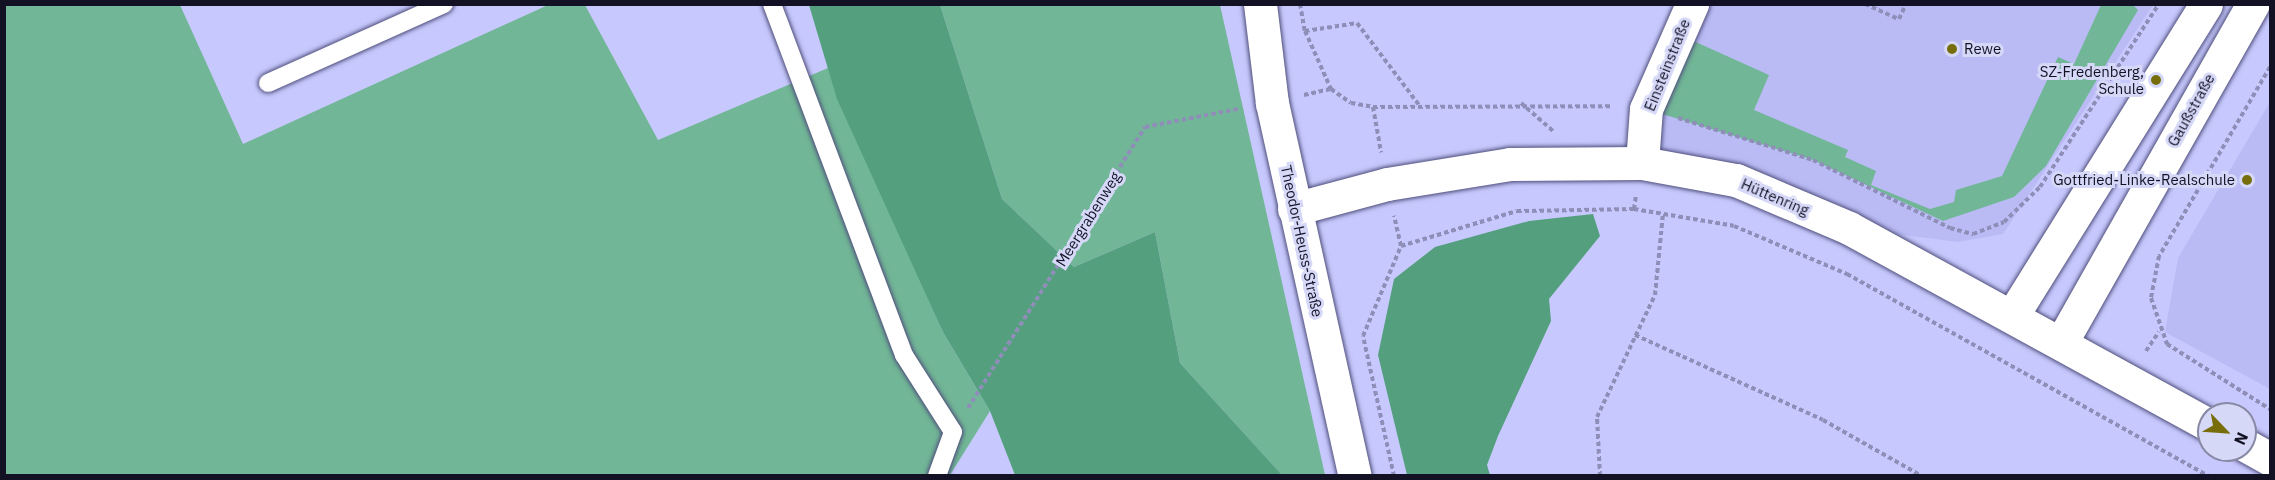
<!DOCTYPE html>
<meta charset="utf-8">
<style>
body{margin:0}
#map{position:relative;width:2275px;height:480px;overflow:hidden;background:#c7c8fd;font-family:"IBM Plex Sans",sans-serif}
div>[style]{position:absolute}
.built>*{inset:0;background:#babbf5}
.green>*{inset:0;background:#71b696}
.forest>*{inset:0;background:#549f7e}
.path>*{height:4px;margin-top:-2px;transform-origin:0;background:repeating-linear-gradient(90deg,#8e8eb8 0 4.5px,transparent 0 7.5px)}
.roads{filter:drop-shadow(0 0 2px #4f4f7c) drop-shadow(0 0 2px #4f4f7c)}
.lane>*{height:18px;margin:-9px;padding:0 9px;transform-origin:9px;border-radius:9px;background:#fff}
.street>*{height:33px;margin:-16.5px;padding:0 16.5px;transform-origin:16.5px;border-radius:16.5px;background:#fff}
.secondary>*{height:33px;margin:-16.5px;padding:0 16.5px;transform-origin:16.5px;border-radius:16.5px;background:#fff}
.dots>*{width:16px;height:16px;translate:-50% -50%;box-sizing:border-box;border:3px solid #d6d8f8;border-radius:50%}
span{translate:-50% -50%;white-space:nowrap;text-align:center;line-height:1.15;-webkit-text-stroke:6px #d6d8f8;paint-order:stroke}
.poi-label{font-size:15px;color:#131225}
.left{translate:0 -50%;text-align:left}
.right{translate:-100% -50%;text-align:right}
.street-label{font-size:15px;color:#131225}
.frame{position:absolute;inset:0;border:6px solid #131225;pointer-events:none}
.north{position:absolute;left:2197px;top:402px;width:60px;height:60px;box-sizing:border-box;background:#d6d8f8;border:2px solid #8889a4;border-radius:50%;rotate:115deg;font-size:16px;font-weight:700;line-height:24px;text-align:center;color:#131225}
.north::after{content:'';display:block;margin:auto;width:21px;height:27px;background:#776e0b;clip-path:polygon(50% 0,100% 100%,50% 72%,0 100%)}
</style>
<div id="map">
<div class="built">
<div style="clip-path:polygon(1692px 5px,2153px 5px,2003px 234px,1958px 242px,1849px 228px,1642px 163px)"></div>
<div style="clip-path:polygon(2270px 102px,2270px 389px,2165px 332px,2178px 258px)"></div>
</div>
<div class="green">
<div style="clip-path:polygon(4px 5px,180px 5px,243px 144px,548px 5px,585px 5px,658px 140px,828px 68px,943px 332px,990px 411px,950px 475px,5px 475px)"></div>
<div style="clip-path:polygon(940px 5px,1220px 5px,1325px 475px,1282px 475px,1180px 363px,1155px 232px,1074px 267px,1002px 199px)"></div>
<div style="clip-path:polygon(2101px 5px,2133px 5px,2138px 10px,2046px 166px,2014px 197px,1943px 221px,1813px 160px,1646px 109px,1678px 34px,1769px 75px,1754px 110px,1848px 150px,1845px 157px,1876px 171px,1871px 185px,1930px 209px,1954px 202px,1956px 190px,2002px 176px,2058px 57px,2074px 64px)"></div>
</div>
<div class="forest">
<div style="clip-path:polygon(809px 5px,940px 5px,1002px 199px,1074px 267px,1155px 232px,1180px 363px,1282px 475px,1015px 475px,990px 411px,943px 332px,837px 99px)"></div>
<div style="clip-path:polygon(1593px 214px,1600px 236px,1549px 299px,1551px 321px,1498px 436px,1487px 465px,1490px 475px,1407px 475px,1378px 355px,1394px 279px,1435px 247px,1529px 221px)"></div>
</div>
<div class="path">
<div style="left:1300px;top:4px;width:27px;rotate:80deg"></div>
<div style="left:1305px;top:31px;width:64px;rotate:65.9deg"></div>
<div style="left:1331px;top:89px;width:24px;rotate:35deg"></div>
<div style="left:1351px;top:103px;width:22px;rotate:10deg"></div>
<div style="left:1373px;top:107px;width:46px;rotate:79.9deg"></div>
<div style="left:1865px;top:4px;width:37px;rotate:24deg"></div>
<div style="left:1899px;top:19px;width:17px;rotate:-65deg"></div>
<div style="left:1305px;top:31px;width:53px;rotate:-8.7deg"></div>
<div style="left:1357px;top:23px;width:103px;rotate:52.9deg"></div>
<div style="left:2270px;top:67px;width:219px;rotate:120.4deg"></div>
<div style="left:2159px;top:256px;width:43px;rotate:100.8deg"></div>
<div style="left:2151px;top:298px;width:49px;rotate:70.8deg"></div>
<div style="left:2167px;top:344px;width:122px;rotate:32.3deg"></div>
<div style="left:1304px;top:95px;width:28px;rotate:-13deg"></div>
<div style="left:1521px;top:103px;width:43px;rotate:41.2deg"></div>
<div style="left:1373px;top:107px;width:239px;rotate:-0.2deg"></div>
<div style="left:1678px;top:118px;width:141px;rotate:17.3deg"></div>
<div style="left:1813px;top:160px;width:153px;rotate:26.4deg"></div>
<div style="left:1950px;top:228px;width:24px;rotate:15deg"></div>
<div style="left:1973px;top:234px;width:33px;rotate:-21deg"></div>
<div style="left:2004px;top:222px;width:50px;rotate:-44.2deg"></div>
<div style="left:2040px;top:187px;width:218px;rotate:-57deg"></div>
<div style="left:1634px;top:209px;width:14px;rotate:-82deg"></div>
<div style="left:1401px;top:246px;width:121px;rotate:-16.8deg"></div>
<div style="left:1517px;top:211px;width:117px;rotate:-1deg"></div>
<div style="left:1634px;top:209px;width:101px;rotate:9.6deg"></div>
<div style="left:1734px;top:226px;width:123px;rotate:23deg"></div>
<div style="left:1847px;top:274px;width:414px;rotate:29.2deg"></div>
<div style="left:1635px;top:335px;width:206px;rotate:24.3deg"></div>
<div style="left:1823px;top:420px;width:114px;rotate:29.5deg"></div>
<div style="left:2146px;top:351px;width:23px;rotate:-56deg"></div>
<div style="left:968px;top:408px;width:332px;rotate:-57.8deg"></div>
<div style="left:1145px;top:127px;width:95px;rotate:-11deg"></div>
<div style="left:1394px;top:476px;width:143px;rotate:-102.5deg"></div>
<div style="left:1363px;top:336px;width:98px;rotate:-67.1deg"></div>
<div style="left:1401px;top:246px;width:31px;rotate:-103deg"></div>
<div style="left:1600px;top:476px;width:59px;rotate:-92.9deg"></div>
<div style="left:1597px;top:417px;width:135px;rotate:-64.6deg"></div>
<div style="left:1655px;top:295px;width:82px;rotate:-84.4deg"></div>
</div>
<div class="roads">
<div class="lane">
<div style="left:772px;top:4px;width:375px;rotate:69.4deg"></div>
<div style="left:904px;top:355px;width:91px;rotate:57.5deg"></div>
<div style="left:953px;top:432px;width:47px;rotate:110deg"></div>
<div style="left:268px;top:83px;width:193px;rotate:-24.2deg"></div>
</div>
<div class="street">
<div style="left:1642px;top:163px;width:54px;rotate:-85.8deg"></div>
<div style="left:1646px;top:109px;width:115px;rotate:-66.3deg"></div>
<div style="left:1294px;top:209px;width:96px;rotate:-15deg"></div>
<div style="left:1387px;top:184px;width:125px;rotate:-9.2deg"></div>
<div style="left:1510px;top:164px;width:132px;rotate:-0.4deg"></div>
<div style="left:1642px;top:163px;width:96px;rotate:10.3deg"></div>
<div style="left:1736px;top:180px;width:123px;rotate:23deg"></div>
<div style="left:1849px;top:228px;width:410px;rotate:28.7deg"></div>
<div style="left:2012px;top:316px;width:367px;rotate:-58.1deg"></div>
<div style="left:2061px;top:343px;width:390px;rotate:-60.5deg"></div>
<div style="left:2245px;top:445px;width:29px;rotate:29deg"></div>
</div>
<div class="secondary">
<div style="left:1260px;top:4px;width:100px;rotate:83.1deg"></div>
<div style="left:1272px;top:103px;width:382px;rotate:77.5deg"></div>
</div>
</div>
<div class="dots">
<div style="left:1952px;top:49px;background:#776e0b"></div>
<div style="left:2156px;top:80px;background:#776e0b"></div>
<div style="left:2247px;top:180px;background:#776e0b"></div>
</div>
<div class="poi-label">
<span class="left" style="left:1964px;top:49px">Rewe</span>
<span class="right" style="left:2144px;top:80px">SZ-Fredenberg,<br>Schule</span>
<span class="right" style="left:2235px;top:180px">Gottfried-Linke-Realschule</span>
</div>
<div class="street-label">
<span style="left:1667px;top:65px;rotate:-68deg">Einsteinstraße</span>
<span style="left:2191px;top:110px;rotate:-61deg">Gaußstraße</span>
<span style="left:1775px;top:197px;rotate:23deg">Hüttenring</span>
<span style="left:1088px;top:219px;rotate:-58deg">Meergrabenweg</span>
<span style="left:1302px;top:241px;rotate:78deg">Theodor-Heuss-Straße</span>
</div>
<div class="frame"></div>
<div class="north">N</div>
</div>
